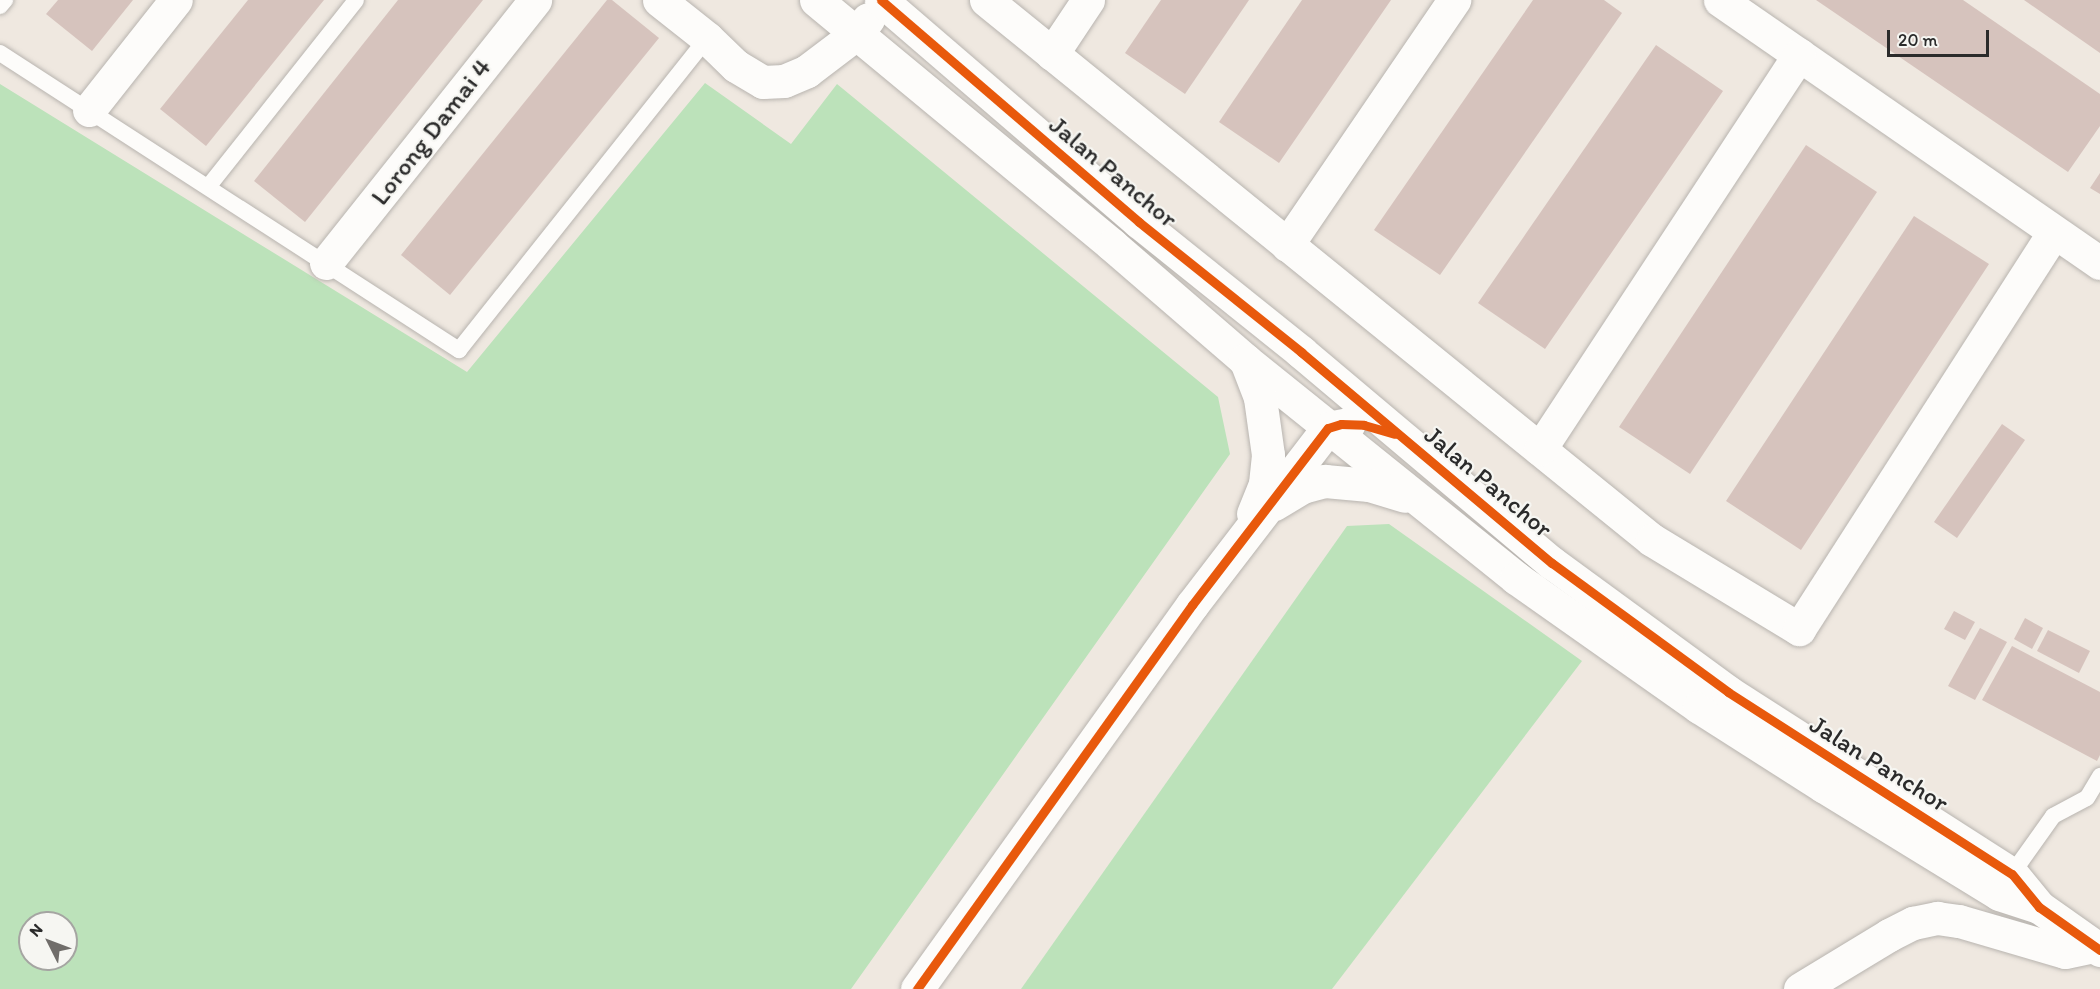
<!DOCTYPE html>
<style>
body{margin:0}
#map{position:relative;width:2100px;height:989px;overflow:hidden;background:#efe8e0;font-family:Itim,sans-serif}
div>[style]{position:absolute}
.green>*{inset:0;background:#bce2ba}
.building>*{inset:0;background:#d6c3bd}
.roads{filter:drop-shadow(0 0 2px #b8b4af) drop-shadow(0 0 2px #b8b4af)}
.service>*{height:16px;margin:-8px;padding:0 8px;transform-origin:8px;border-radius:8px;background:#fdfcfa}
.minor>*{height:33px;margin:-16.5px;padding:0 16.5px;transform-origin:16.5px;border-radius:16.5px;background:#fdfcfa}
.cycleway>*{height:9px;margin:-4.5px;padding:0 4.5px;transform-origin:4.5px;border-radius:4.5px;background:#e8590c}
span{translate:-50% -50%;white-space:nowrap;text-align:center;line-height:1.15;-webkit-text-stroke:4.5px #f6f6f2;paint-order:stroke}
.street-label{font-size:26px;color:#2b2b2b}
.north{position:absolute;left:18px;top:911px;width:60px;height:60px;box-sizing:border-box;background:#f6f6f2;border:2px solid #a5a5a2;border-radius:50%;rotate:312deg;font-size:16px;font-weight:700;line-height:24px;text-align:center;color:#2b2b2b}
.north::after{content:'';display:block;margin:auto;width:21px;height:27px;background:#706d6a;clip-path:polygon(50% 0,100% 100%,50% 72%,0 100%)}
.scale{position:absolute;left:1887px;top:30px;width:102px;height:27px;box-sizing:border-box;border:3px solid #2b2b2b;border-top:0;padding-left:8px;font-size:18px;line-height:21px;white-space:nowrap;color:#2b2b2b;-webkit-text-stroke:4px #f6f6f2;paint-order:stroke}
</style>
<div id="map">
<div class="green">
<div style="clip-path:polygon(evenodd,705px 83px,791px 144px,837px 84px,1218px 397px,1230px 454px,851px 989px,0 989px,0 84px,467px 372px,705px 83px,30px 923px,66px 923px,66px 959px,30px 959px,30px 923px)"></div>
<div style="clip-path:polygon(1389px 524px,1582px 661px,1332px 989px,1021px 989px,1347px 526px)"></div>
</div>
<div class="building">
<div style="clip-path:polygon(58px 0,133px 0,92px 51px,46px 14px)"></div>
<div style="clip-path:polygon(248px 0,324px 0,206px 146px,160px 109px)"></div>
<div style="clip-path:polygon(398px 0,483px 0,305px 222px,254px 181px)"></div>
<div style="clip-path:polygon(607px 0,612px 0,659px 38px,450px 295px,401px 255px)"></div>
<div style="clip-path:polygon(1161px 0,1249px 0,1185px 94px,1125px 53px)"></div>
<div style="clip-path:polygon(1302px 0,1391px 0,1279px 163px,1219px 122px)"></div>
<div style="clip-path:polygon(1533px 0,1604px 0,1622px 13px,1440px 275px,1374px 230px)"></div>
<div style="clip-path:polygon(1816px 0,1963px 0,2100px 94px,2100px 126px,2068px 172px)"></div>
<div style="clip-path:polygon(2024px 0,2100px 0,2100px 53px)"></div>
<div style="clip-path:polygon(1656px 45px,1723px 91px,1545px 349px,1478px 303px)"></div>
<div style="clip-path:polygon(1806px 145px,1877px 192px,1690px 474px,1619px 427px)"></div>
<div style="clip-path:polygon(2100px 173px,2100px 194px,2090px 188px)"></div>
<div style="clip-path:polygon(1914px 216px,1989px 264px,1801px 550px,1726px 501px)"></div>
<div style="clip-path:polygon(2002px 424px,2025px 440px,1957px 538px,1934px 522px)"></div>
<div style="clip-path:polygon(1954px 611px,1975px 622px,1965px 640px,1944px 629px)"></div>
<div style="clip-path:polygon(2025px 618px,2043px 628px,2032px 649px,2014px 639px)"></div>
<div style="clip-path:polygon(1980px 628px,2007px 642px,1975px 700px,1948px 686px)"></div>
<div style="clip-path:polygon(2048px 630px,2090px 651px,2079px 673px,2037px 651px)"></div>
<div style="clip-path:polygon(2012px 646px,2100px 692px,2100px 755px,2097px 761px,1982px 700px)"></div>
</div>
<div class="roads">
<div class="service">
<div style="left:0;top:6px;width:8px;rotate:-50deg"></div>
<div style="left:0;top:53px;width:547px;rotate:32.91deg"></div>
<div style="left:459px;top:350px;width:399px;rotate:-51.5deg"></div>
<div style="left:208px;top:187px;width:238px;rotate:-51.6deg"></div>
<div style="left:2009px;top:878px;width:76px;rotate:-54.6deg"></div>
<div style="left:2053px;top:816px;width:38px;rotate:-28deg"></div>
<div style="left:2087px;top:798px;width:26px;rotate:-59deg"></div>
</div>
<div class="minor">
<div style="left:659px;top:0;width:61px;rotate:38.4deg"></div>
<div style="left:707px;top:38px;width:40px;rotate:44deg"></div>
<div style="left:736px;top:66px;width:31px;rotate:31deg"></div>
<div style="left:763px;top:82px;width:21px;rotate:-3deg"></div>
<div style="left:784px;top:81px;width:25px;rotate:-23deg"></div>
<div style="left:807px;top:71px;width:61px;rotate:-37.1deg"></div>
<div style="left:856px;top:34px;width:19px;rotate:-51deg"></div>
<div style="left:816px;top:0;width:384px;rotate:39.6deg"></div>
<div style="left:1112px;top:245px;width:176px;rotate:40.8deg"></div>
<div style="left:1245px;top:360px;width:348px;rotate:38.8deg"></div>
<div style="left:1516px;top:578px;width:224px;rotate:35.2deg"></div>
<div style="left:1699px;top:707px;width:147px;rotate:32.5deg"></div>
<div style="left:1823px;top:786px;width:206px;rotate:31.5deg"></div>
<div style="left:1999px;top:894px;width:42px;rotate:18deg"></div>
<div style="left:881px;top:0;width:340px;rotate:40.7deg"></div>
<div style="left:1139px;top:222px;width:208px;rotate:38.7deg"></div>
<div style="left:1301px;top:352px;width:328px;rotate:40.1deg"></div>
<div style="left:1552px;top:563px;width:218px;rotate:36.2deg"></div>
<div style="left:1728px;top:692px;width:337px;rotate:32.7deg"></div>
<div style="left:2012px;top:874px;width:43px;rotate:50.7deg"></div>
<div style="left:2039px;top:907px;width:75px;rotate:35.2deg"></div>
<div style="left:986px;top:0;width:857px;rotate:39.04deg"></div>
<div style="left:1652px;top:540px;width:172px;rotate:31.2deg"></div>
<div style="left:1799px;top:629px;width:470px;rotate:-57.3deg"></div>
<div style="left:1720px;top:0;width:462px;rotate:34.7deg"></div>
<div style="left:1052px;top:54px;width:65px;rotate:-56.3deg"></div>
<div style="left:89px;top:110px;width:140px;rotate:-51.7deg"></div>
<div style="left:1287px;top:245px;width:297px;rotate:-55.7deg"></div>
<div style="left:326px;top:263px;width:336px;rotate:-51.5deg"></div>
<div style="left:1246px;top:361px;width:40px;rotate:69deg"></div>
<div style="left:1260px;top:398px;width:58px;rotate:82deg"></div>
<div style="left:1268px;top:455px;width:29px;rotate:96deg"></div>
<div style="left:1265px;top:484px;width:32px;rotate:112deg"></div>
<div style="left:1540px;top:449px;width:472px;rotate:-56.7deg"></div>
<div style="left:1274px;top:504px;width:33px;rotate:-31deg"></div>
<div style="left:1302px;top:487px;width:24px;rotate:-15deg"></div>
<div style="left:1325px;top:481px;width:44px;rotate:5.2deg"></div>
<div style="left:1369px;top:485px;width:37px;rotate:17deg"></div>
<div style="left:917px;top:989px;width:472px;rotate:-54.4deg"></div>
<div style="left:1192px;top:605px;width:223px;rotate:-52.5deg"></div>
<div style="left:1328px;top:428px;width:21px;rotate:-11deg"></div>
<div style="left:1800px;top:989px;width:104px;rotate:-31.2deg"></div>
<div style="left:1889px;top:935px;width:27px;rotate:-27deg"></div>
<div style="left:1913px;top:923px;width:25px;rotate:-12deg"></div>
<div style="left:1937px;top:918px;width:22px;rotate:8deg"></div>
<div style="left:1959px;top:921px;width:110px;rotate:16.3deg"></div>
<div style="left:2065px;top:952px;width:30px;rotate:-12deg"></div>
</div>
</div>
<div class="cycleway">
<div style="left:881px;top:0;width:340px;rotate:40.7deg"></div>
<div style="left:1139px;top:222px;width:208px;rotate:38.7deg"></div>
<div style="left:1301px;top:352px;width:328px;rotate:40.1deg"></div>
<div style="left:1552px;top:563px;width:218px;rotate:36.2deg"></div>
<div style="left:1728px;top:692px;width:337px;rotate:32.7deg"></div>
<div style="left:2012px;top:874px;width:43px;rotate:50.7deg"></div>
<div style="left:2039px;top:907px;width:75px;rotate:35.2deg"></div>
<div style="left:917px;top:989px;width:472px;rotate:-54.4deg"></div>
<div style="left:1192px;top:605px;width:223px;rotate:-52.5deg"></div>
<div style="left:1328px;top:428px;width:14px;rotate:-17deg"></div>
<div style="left:1341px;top:424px;width:23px;rotate:2deg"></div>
<div style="left:1364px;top:425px;width:32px;rotate:16deg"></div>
</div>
<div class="street-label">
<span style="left:431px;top:132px;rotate:-52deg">Lorong Damai 4</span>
<span style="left:1113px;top:172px;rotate:40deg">Jalan Panchor</span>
<span style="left:1488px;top:482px;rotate:40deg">Jalan Panchor</span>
<span style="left:1879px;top:764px;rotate:32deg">Jalan Panchor</span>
</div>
<div class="north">N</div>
<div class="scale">20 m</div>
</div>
